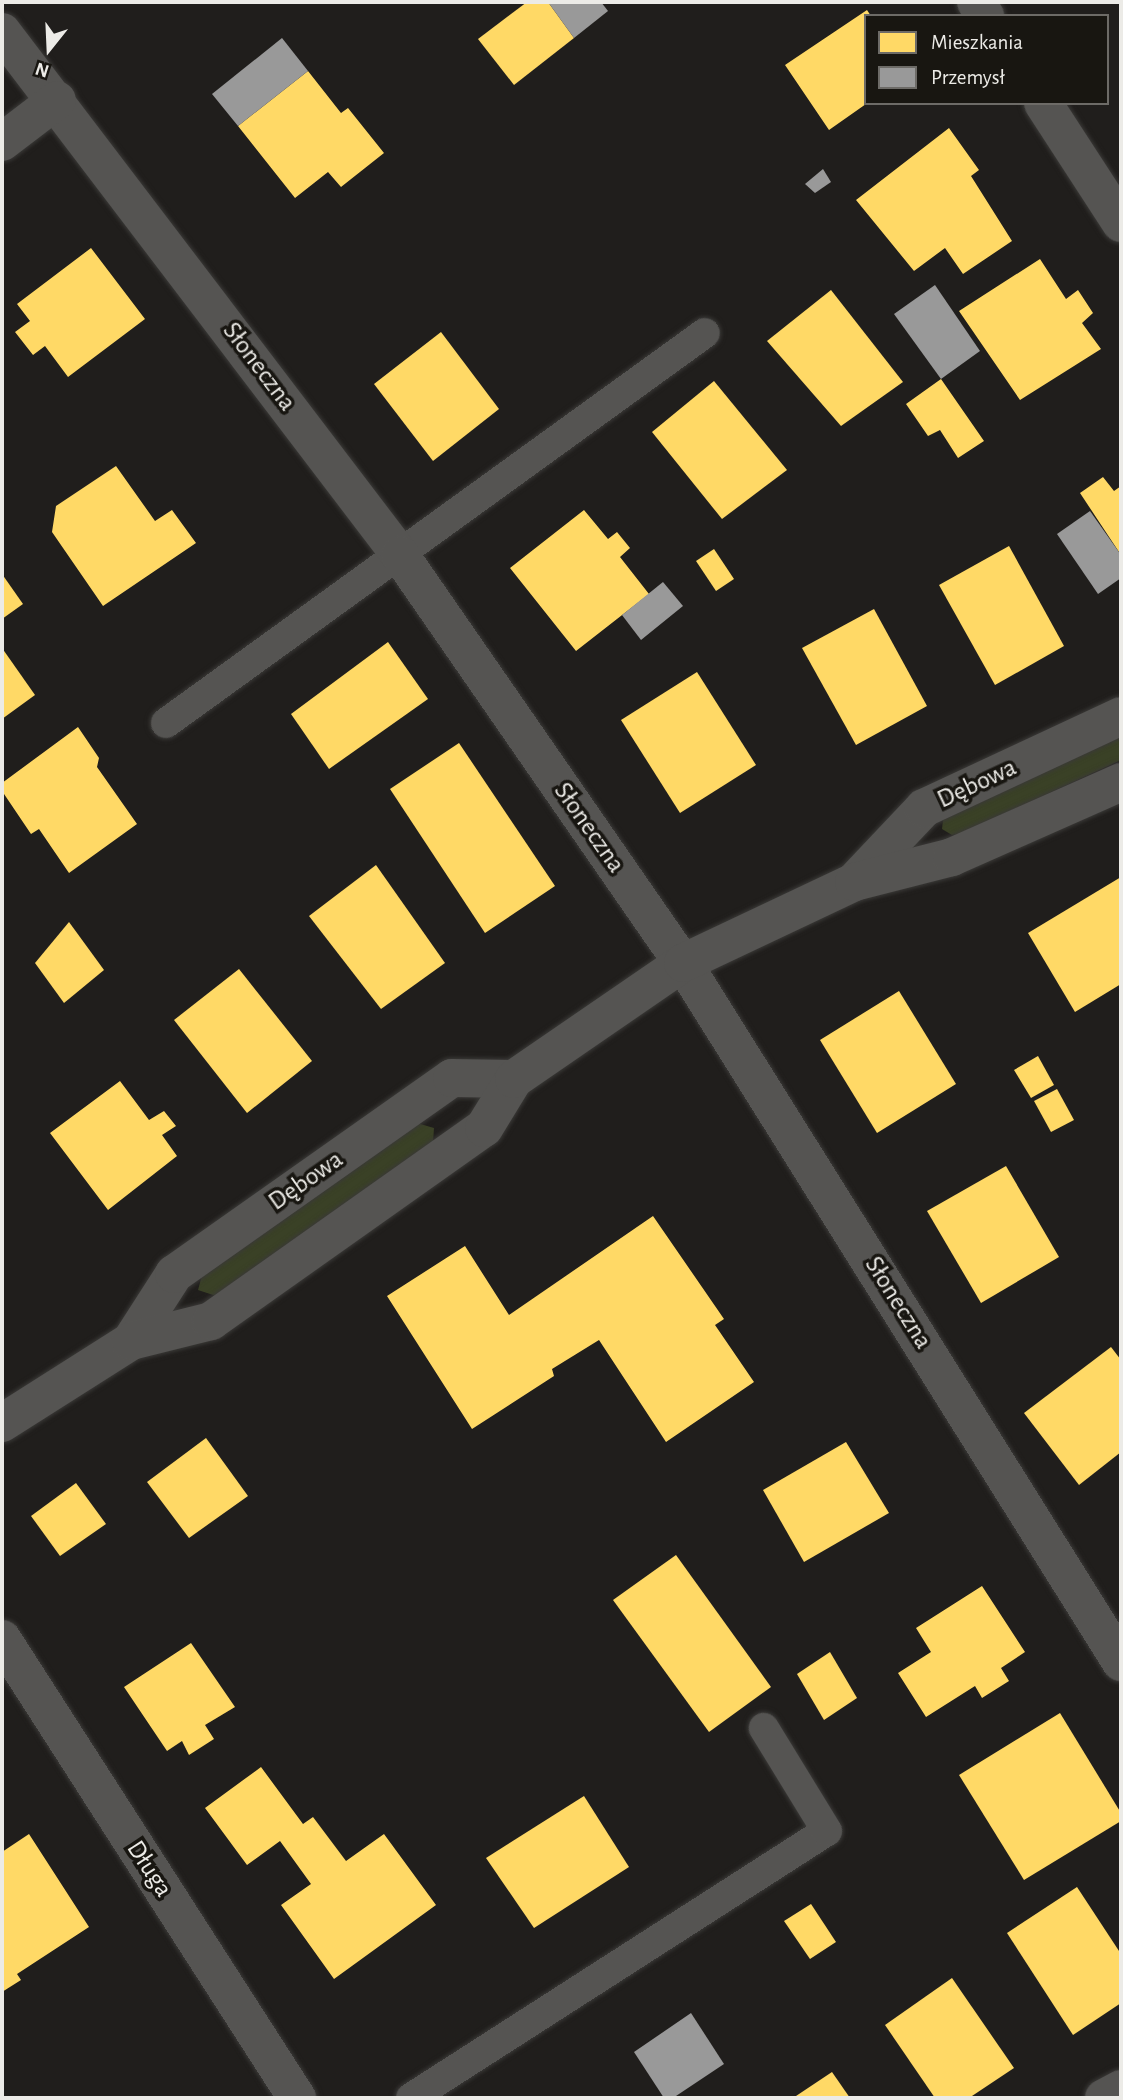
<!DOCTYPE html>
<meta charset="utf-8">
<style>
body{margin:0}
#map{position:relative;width:1123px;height:2100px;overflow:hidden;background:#201e1c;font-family:"Alegreya Sans",sans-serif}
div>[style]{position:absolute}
.green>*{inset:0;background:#3a4126}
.homes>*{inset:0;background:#ffd966}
.industry>*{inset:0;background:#999}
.roads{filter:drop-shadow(0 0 2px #3a3937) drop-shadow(0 0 2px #3a3937)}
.lane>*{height:30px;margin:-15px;padding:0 15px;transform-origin:15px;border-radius:15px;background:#555452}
.street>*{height:38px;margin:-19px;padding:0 19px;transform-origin:19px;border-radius:19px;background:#555452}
span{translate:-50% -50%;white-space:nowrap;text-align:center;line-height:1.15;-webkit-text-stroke:7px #181611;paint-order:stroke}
.street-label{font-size:26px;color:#ecebe7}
.frame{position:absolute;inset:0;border:4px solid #ecebe7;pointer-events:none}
.legend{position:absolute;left:864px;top:14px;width:245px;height:91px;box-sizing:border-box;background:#181611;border:2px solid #6d6b67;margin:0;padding:9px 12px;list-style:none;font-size:21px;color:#ecebe7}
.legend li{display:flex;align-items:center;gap:14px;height:35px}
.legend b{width:35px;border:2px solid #6d6b67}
.north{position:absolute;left:14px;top:14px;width:70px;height:70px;-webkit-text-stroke:5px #181611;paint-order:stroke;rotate:198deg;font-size:19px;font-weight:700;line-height:28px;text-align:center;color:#ecebe7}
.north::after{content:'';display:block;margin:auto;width:24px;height:32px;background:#ecebe7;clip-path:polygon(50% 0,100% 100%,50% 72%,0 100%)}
</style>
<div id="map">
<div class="green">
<div style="clip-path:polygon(1121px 735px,1121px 760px,962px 833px,952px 835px,942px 829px,943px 820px)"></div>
<div style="clip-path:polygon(417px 1123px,434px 1128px,433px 1143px,216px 1296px,198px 1290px,202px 1275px)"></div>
</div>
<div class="homes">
<div style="clip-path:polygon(527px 2px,548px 2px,574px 38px,514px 85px,478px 39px)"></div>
<div style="clip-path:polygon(867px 10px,871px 16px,866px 16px,866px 104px,829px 130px,785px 65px)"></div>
<div style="clip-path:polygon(308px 71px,341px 113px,348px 108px,384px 153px,341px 187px,328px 172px,295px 198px,238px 126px)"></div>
<div style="clip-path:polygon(949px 128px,979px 170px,971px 176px,1012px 241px,963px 274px,945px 248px,914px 271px,856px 200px)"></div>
<div style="clip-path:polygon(91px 248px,145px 319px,68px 377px,45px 346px,33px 355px,15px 332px,30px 321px,17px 304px)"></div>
<div style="clip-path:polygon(1040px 259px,1066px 299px,1078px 290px,1093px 313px,1082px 323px,1101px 349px,1020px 400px,959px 311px)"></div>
<div style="clip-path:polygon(831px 290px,903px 382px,841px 426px,767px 341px)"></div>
<div style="clip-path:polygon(441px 332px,499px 409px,433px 461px,374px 384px)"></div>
<div style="clip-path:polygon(941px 379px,984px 441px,958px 458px,940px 430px,928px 436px,906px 404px)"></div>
<div style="clip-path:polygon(714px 381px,787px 470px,722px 519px,652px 432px)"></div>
<div style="clip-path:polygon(116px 466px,155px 521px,172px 510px,196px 543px,103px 606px,52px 532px,56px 506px)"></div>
<div style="clip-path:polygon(1103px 477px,1114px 491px,1121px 486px,1121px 555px,1080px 493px)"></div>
<div style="clip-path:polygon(584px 510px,608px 539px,617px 532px,630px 548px,620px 557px,649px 594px,576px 651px,510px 568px)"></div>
<div style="clip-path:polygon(1009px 546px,1064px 646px,995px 685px,939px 585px)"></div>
<div style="clip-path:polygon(714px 549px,734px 579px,716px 591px,696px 561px)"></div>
<div style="clip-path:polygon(2px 574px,23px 604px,2px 619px)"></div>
<div style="clip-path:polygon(874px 609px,927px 706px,856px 745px,802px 648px)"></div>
<div style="clip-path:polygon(388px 642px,428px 699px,329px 769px,291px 714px)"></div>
<div style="clip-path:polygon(2px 648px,35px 695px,2px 719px)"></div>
<div style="clip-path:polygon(697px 672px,756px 765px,680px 813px,621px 720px)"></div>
<div style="clip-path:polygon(78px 727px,99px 758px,97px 767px,137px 824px,69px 873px,39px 829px,31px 834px,2px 791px,2px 783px)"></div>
<div style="clip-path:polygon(459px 743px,555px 886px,485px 933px,390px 789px)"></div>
<div style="clip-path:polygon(376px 865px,445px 963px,381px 1009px,309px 916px)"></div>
<div style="clip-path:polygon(1121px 877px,1121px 984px,1075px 1012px,1028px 933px)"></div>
<div style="clip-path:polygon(69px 922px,104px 970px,64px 1003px,35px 963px)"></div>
<div style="clip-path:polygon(239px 969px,312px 1061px,247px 1113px,174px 1020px)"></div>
<div style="clip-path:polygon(899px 991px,956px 1084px,877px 1133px,820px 1040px)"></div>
<div style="clip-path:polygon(1038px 1056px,1054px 1085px,1031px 1098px,1014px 1070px)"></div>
<div style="clip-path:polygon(120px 1081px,149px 1120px,164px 1111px,176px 1126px,162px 1135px,177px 1156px,108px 1210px,50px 1133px)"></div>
<div style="clip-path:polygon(1057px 1089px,1074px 1120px,1051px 1132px,1034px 1101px)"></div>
<div style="clip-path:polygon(1006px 1166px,1059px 1257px,981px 1303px,927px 1211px)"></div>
<div style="clip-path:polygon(653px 1216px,724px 1319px,715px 1325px,754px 1382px,666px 1442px,599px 1340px,552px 1369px,554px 1376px,472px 1429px,387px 1296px,465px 1246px,509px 1315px)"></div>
<div style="clip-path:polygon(1111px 1347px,1121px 1360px,1121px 1452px,1079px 1485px,1024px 1413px)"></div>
<div style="clip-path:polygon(206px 1438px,248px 1496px,189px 1538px,147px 1482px)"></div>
<div style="clip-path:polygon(846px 1442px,889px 1513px,804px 1562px,763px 1490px)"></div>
<div style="clip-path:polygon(76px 1483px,106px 1524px,60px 1556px,31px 1516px)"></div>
<div style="clip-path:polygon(676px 1555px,771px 1687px,709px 1732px,613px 1600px)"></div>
<div style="clip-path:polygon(982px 1586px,1025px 1652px,1001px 1668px,1009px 1681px,982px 1698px,975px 1686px,926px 1717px,898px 1673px,931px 1652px,916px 1628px)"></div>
<div style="clip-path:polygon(191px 1643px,235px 1707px,205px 1725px,214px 1739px,189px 1755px,182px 1741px,167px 1751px,124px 1687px)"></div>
<div style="clip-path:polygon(830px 1652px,857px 1698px,824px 1720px,797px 1674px)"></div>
<div style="clip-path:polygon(1060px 1713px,1121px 1813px,1121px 1821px,1024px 1880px,959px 1775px)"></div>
<div style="clip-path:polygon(261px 1767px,303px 1824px,313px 1817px,346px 1861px,384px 1834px,436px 1905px,334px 1979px,281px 1905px,311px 1884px,280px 1841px,247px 1865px,205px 1808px)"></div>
<div style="clip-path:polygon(584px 1796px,629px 1867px,534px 1928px,486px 1858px)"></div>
<div style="clip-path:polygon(29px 1834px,89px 1927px,17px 1974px,21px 1980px,2px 1992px,2px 1852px)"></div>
<div style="clip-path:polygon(1077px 1887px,1121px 1954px,1121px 2003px,1073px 2035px,1007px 1933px)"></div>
<div style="clip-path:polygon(811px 1904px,836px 1942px,810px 1959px,784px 1921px)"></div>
<div style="clip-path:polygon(952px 1978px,1014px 2068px,969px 2098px,935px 2098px,885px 2025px)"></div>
<div style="clip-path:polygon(832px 2072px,850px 2098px,793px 2098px)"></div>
</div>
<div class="industry">
<div style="clip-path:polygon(548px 2px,601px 2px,608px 11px,574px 38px)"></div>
<div style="clip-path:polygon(282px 38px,308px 71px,238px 126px,212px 94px)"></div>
<div style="clip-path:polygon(823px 169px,831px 182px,815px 193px,805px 184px)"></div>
<div style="clip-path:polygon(935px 285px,980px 351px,941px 379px,894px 314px)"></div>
<div style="clip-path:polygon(1090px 511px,1121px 555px,1121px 578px,1098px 594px,1057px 534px)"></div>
<div style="clip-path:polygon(663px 582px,683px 606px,641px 640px,622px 615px)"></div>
<div style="clip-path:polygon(691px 2013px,724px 2064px,673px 2098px,664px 2098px,634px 2052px)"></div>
</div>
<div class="roads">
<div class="lane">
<div style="left:166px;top:723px;width:665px;rotate:-35.89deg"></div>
<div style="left:411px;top:2098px;width:494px;rotate:-32.7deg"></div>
<div style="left:827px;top:1831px;width:121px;rotate:-121.5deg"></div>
</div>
<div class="street">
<div style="left:976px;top:2px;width:17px;rotate:57deg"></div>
<div style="left:2px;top:32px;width:657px;rotate:52.73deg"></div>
<div style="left:400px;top:555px;width:497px;rotate:55.3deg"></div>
<div style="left:683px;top:963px;width:825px;rotate:57.93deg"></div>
<div style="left:1043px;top:103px;width:143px;rotate:57deg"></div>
<div style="left:2px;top:142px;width:69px;rotate:-37.4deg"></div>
<div style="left:854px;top:882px;width:102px;rotate:-46.6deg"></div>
<div style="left:924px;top:808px;width:217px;rotate:-25deg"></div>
<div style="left:131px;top:1341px;width:80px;rotate:-57.3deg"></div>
<div style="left:174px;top:1274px;width:340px;rotate:-35.2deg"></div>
<div style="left:452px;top:1078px;width:62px;rotate:0.9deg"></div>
<div style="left:2px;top:1423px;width:153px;rotate:-32.4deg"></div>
<div style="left:131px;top:1341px;width:82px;rotate:-14deg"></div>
<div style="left:211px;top:1321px;width:334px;rotate:-35.3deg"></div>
<div style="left:484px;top:1128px;width:57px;rotate:-58.5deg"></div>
<div style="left:514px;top:1079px;width:205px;rotate:-34.5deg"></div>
<div style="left:683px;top:963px;width:189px;rotate:-25.3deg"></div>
<div style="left:854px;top:882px;width:101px;rotate:-14.3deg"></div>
<div style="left:952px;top:857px;width:185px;rotate:-23.9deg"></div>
<div style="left:2px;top:1639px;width:546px;rotate:57.27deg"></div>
<div style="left:1104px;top:2098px;width:19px;rotate:-28deg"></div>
</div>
</div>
<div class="street-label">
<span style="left:259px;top:367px;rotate:53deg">Słoneczna</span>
<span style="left:977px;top:784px;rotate:-25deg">Dębowa</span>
<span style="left:589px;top:828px;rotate:55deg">Słoneczna</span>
<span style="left:306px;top:1181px;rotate:-35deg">Dębowa</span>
<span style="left:898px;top:1303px;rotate:58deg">Słoneczna</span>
<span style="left:149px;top:1869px;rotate:57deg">Długa</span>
</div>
<div class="frame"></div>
<ul class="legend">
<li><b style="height:19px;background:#ffd966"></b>Mieszkania</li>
<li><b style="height:19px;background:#999"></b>Przemysł</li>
</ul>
<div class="north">N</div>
</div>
